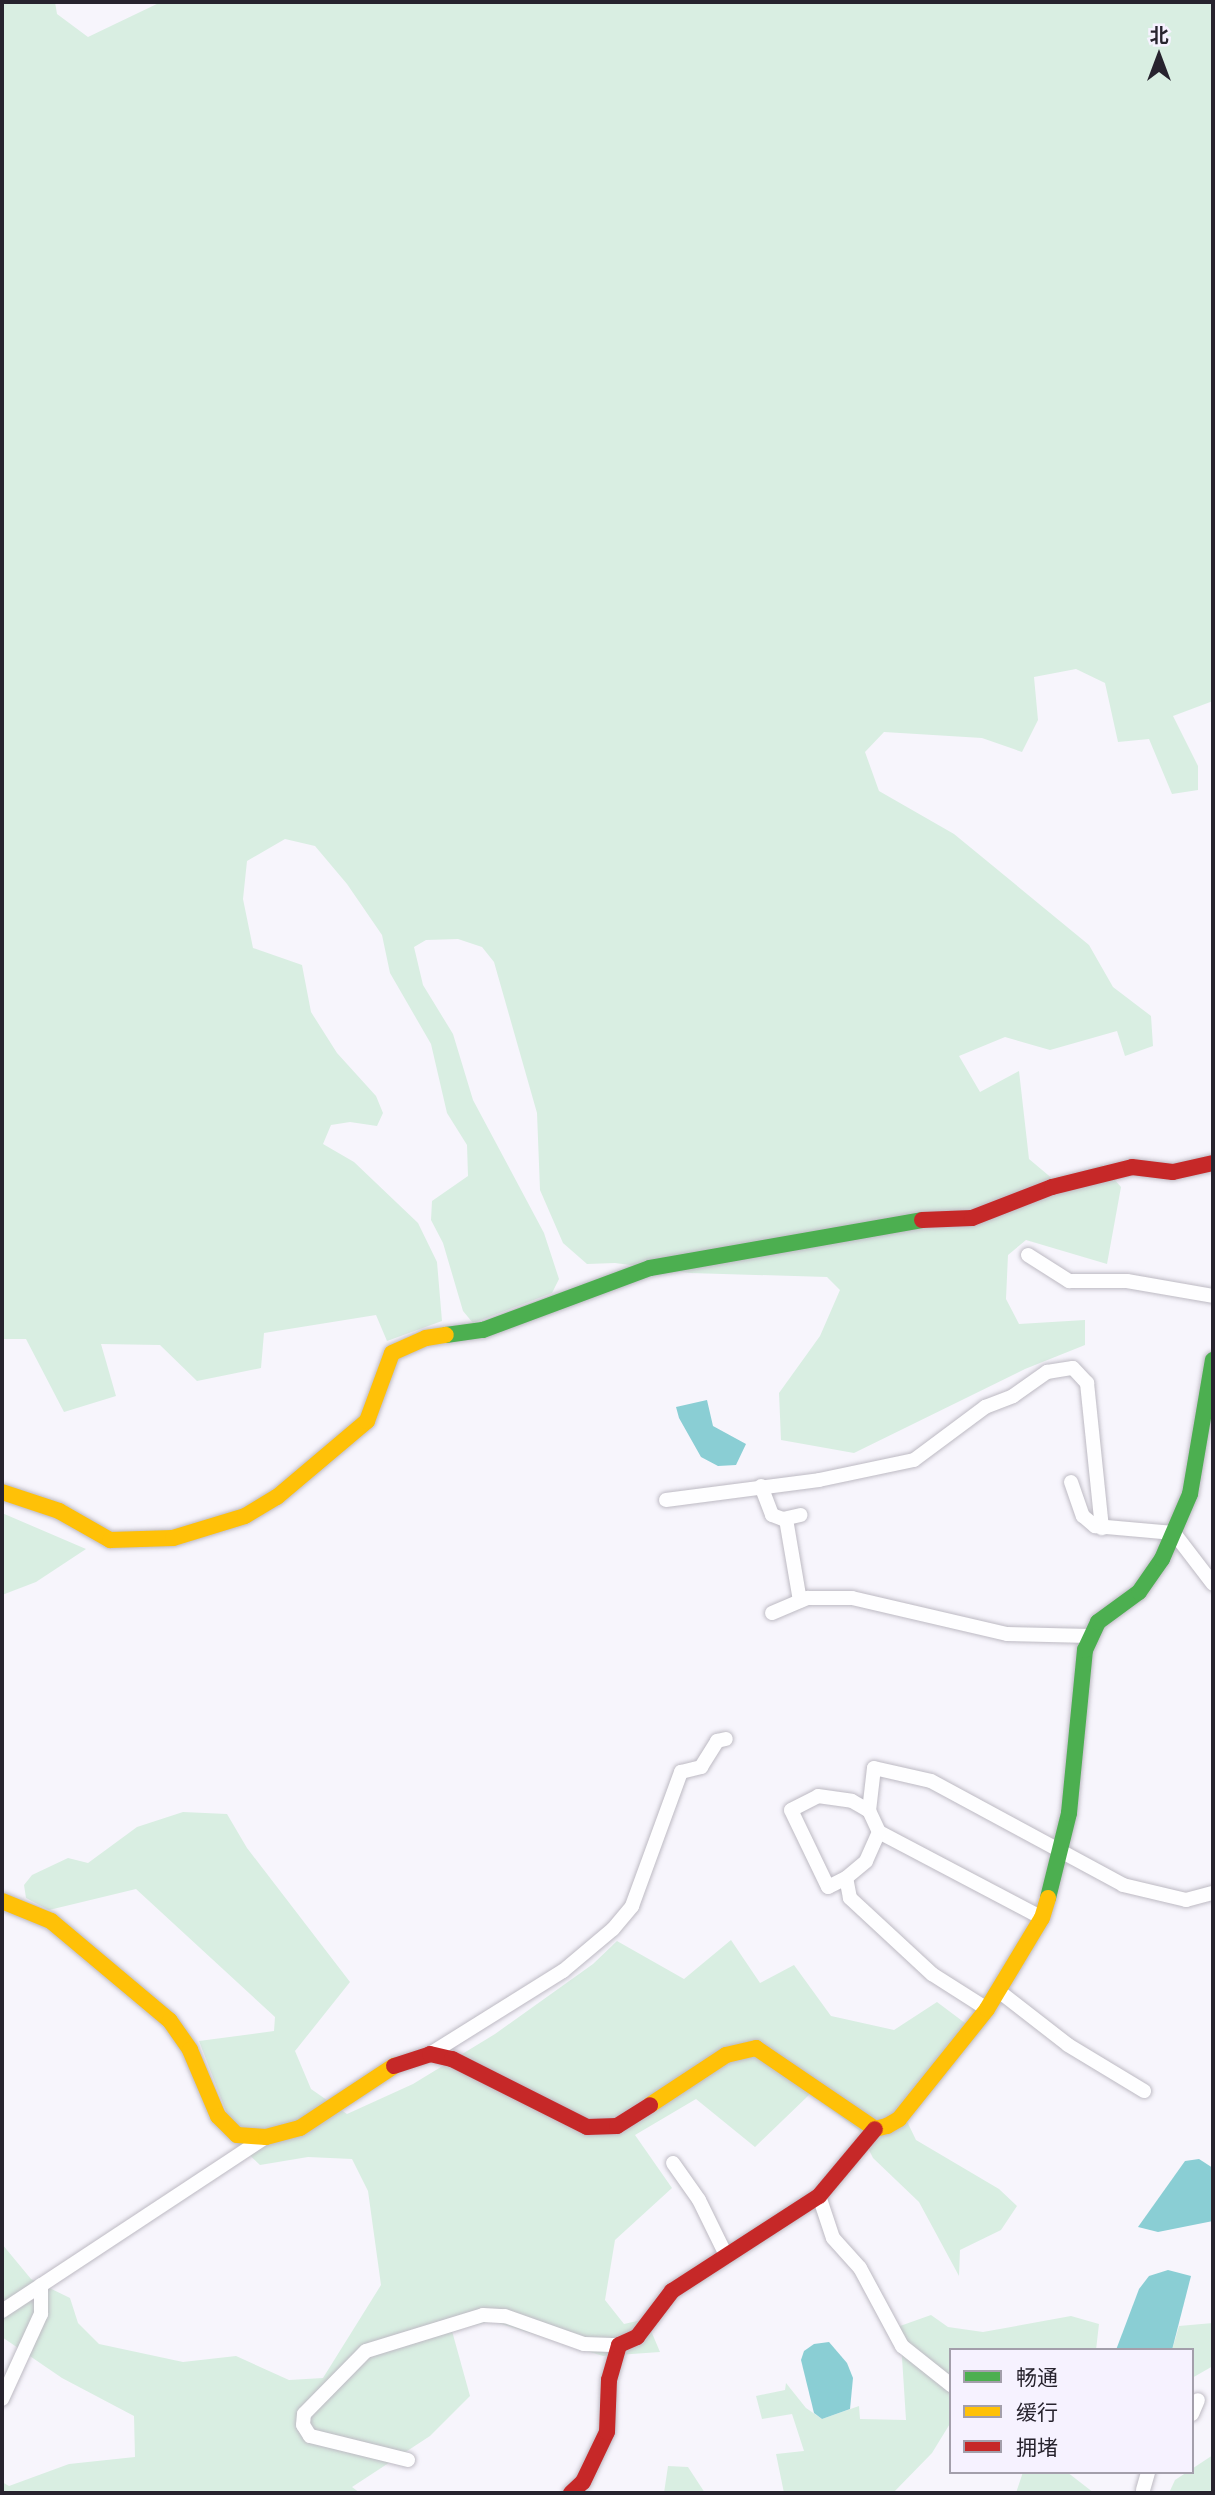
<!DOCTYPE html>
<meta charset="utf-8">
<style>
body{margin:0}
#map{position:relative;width:1215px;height:2495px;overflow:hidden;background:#f7f5fc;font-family:"Archivo Narrow","Noto Sans SC",sans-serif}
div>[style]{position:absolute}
.green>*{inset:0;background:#d9eee2}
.water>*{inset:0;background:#8aced4}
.roads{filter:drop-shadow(0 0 2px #bdbac3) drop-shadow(0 0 2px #bdbac3)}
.street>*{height:14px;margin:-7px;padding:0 7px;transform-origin:7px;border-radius:7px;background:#fefeff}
.fast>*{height:16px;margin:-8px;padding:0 8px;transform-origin:8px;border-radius:8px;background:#4caf50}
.slow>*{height:16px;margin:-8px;padding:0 8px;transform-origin:8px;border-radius:8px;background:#ffc107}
.jam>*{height:16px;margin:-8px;padding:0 8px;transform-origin:8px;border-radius:8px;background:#c62828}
span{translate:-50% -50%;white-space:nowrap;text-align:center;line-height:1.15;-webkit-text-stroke:7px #f6f2ff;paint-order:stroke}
.frame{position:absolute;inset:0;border:4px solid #27232e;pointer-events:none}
.legend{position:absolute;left:949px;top:2348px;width:245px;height:126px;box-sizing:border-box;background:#f6f2ff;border:2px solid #a39fab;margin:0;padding:9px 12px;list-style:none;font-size:21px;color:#27232e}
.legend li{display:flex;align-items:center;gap:14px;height:35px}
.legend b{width:35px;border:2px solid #a39fab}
.north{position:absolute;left:1124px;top:21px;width:70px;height:70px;-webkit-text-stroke:5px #f6f2ff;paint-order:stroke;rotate:0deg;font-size:19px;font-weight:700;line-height:28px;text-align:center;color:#27232e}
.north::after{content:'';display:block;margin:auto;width:24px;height:32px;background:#27232e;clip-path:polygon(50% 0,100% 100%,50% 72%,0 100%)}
</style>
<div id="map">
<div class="green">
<div style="clip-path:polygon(2px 2px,55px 2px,57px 14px,88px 37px,161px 2px,1213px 2px,1213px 701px,1173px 716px,1198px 766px,1198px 790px,1172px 794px,1149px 739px,1118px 742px,1105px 683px,1076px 669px,1034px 677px,1038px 720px,1022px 752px,982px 738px,884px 732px,865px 752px,879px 791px,954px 834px,1089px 945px,1113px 987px,1151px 1016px,1153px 1046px,1125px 1056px,1117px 1031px,1050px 1050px,1005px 1037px,959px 1056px,980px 1092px,1019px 1071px,1029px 1159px,1054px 1180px,1102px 1165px,1121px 1187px,1107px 1264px,1026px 1240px,1008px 1255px,1006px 1299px,1019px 1324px,1085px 1320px,1085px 1345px,1025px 1369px,854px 1453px,781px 1440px,779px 1393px,820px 1336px,840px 1290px,827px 1277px,690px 1273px,615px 1263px,587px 1264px,563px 1243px,540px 1190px,537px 1113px,494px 962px,482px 947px,458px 939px,426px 940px,414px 947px,423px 985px,453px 1034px,473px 1100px,544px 1233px,559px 1279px,552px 1293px,473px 1323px,463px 1311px,443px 1243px,431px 1220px,432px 1201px,468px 1176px,467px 1145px,447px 1113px,431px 1044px,390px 973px,382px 935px,347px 884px,315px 846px,285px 839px,247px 861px,243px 899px,253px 948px,302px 965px,311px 1012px,337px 1053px,376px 1096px,383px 1113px,377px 1126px,350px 1122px,331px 1125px,323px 1144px,354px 1162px,418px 1223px,437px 1262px,442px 1321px,387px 1341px,376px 1315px,264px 1333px,261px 1368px,197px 1381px,160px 1345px,101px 1344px,116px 1396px,64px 1412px,26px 1339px,2px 1339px)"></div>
<div style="clip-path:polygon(2px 1513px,86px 1549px,36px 1582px,2px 1595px)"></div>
<div style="clip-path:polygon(183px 1812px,227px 1814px,247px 1848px,350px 1982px,295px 2051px,311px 2089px,347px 2114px,413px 2084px,495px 2034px,593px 1964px,617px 1941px,684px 1979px,731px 1940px,760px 1983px,794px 1965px,831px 2016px,894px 2030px,937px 2002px,969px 2026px,901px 2109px,916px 2140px,999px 2189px,1017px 2206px,1001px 2230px,960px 2250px,959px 2276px,919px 2202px,873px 2158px,859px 2130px,810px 2094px,755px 2147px,696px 2099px,635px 2135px,672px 2188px,615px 2240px,605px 2300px,624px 2324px,646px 2319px,660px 2352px,603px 2356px,492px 2321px,452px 2331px,470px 2396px,430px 2436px,352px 2487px,360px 2493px,2px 2493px,2px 2482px,9px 2486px,69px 2464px,135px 2457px,134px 2416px,62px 2378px,2px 2337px,2px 2244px,31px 2279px,70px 2298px,78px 2323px,99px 2344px,183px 2362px,236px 2356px,289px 2380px,323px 2378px,381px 2285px,368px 2191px,352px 2159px,308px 2157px,260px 2165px,239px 2145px,199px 2041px,274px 2031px,275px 2017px,136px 1889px,49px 1910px,26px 1898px,24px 1885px,32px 1875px,68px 1858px,88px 1863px,137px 1827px)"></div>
<div style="clip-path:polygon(931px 2315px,948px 2327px,983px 2332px,1071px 2316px,1099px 2324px,1096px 2350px,951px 2350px,951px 2422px,932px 2453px,893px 2493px,784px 2493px,776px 2454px,804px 2451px,792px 2414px,762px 2419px,756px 2396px,785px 2390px,786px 2383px,806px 2408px,822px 2419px,859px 2406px,860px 2419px,906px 2420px,900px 2326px)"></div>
<div style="clip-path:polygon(1213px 2323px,1213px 2366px,1192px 2378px,1192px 2350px,1172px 2350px,1179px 2326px)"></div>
<div style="clip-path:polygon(1213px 2455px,1213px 2493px,1169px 2493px,1175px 2480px)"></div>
<div style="clip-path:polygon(668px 2466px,688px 2467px,705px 2493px,664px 2493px)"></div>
<div style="clip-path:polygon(1023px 2472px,1067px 2472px,1094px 2493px,1016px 2493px)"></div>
</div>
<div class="water">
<div style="clip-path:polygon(707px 1400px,713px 1426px,746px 1444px,736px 1465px,718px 1466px,701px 1457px,679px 1418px,676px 1407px)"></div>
<div style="clip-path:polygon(1199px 2159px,1213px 2168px,1213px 2221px,1158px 2232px,1138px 2227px,1185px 2161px)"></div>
<div style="clip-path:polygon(1168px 2270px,1191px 2276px,1172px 2350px,1116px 2350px,1139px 2289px,1149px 2276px)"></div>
<div style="clip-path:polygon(829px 2342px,847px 2363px,853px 2378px,850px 2409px,822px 2419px,814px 2413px,801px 2360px,804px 2351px,814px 2344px)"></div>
</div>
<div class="roads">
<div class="street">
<div style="left:1028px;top:1255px;width:49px;rotate:32.4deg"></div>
<div style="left:1069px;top:1281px;width:58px"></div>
<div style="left:1127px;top:1281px;width:87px;rotate:9.9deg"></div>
<div style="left:1071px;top:1482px;width:36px;rotate:71deg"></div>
<div style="left:1083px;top:1516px;width:16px;rotate:40deg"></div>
<div style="left:1095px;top:1526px;width:79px;rotate:5.1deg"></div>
<div style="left:1174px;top:1533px;width:64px;rotate:52.6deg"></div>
<div style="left:761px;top:1486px;width:31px;rotate:69deg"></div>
<div style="left:772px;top:1515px;width:12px;rotate:20deg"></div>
<div style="left:783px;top:1519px;width:18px;rotate:-13deg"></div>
<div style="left:666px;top:1500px;width:154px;rotate:-7.4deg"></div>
<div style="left:819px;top:1480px;width:97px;rotate:-11.9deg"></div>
<div style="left:914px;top:1460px;width:89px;rotate:-36.7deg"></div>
<div style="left:985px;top:1407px;width:30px;rotate:-21deg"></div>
<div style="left:1013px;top:1396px;width:42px;rotate:-35.2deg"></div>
<div style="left:1047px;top:1372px;width:26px;rotate:-9deg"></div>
<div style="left:1073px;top:1368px;width:21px;rotate:47deg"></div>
<div style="left:1087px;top:1383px;width:146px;rotate:84.1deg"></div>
<div style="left:786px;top:1519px;width:83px;rotate:80.3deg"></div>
<div style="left:772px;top:1613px;width:39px;rotate:-23deg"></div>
<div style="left:808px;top:1598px;width:44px"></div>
<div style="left:852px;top:1598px;width:159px;rotate:13.1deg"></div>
<div style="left:1007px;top:1634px;width:83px;rotate:1.4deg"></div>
<div style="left:879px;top:1832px;width:184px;rotate:27.8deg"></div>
<div style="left:846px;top:1878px;width:20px;rotate:153deg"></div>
<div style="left:828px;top:1887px;width:85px;rotate:-115.7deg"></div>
<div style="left:791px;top:1810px;width:30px;rotate:-27deg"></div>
<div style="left:818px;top:1796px;width:34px;rotate:8deg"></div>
<div style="left:852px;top:1801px;width:20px;rotate:30deg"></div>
<div style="left:1000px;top:1992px;width:86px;rotate:37.9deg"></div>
<div style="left:1068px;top:2045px;width:89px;rotate:31.2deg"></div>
<div style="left:987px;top:2009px;width:65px;rotate:-147.5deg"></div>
<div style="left:932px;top:1974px;width:112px;rotate:-137.2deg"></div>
<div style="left:850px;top:1898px;width:20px;rotate:-101deg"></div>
<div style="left:846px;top:1878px;width:26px;rotate:-40deg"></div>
<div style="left:866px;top:1861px;width:32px;rotate:-66deg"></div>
<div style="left:879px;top:1832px;width:23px;rotate:-115deg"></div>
<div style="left:869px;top:1811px;width:43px;rotate:-83.4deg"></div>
<div style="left:874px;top:1768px;width:58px;rotate:12.8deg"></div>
<div style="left:931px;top:1781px;width:218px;rotate:28.4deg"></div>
<div style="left:1123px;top:1885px;width:65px;rotate:13.4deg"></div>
<div style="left:1186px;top:1900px;width:28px;rotate:-15deg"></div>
<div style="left:430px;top:2054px;width:157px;rotate:-32deg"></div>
<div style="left:563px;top:1971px;width:65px;rotate:-40deg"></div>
<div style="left:613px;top:1929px;width:30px;rotate:-50deg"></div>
<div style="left:632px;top:1906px;width:143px;rotate:-69.9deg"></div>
<div style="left:681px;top:1772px;width:21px;rotate:-14deg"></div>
<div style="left:701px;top:1767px;width:31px;rotate:-58deg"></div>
<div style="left:717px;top:1741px;width:9px;rotate:-13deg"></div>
<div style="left:673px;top:2163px;width:45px;rotate:54.9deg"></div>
<div style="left:699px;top:2200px;width:61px;rotate:63.9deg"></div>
<div style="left:819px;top:2196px;width:44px;rotate:71.6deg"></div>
<div style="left:833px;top:2238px;width:40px;rotate:48deg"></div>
<div style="left:860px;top:2268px;width:89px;rotate:61.7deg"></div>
<div style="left:902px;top:2346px;width:63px;rotate:38.5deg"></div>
<div style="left:2px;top:2311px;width:316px;rotate:-33.4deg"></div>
<div style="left:2px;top:2399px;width:94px;rotate:-65.4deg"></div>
<div style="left:41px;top:2314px;width:29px;rotate:-90deg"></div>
<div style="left:1192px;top:2414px;width:15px;rotate:-67deg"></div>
<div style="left:408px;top:2460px;width:101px;rotate:-166.2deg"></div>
<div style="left:310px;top:2436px;width:13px;rotate:-122deg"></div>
<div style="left:303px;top:2425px;width:11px;rotate:-85deg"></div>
<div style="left:304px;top:2414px;width:88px;rotate:-45.5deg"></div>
<div style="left:366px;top:2351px;width:122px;rotate:-17.1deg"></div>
<div style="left:483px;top:2315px;width:22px;rotate:3deg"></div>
<div style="left:505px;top:2316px;width:84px;rotate:19.5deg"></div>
<div style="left:584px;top:2344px;width:35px;rotate:2deg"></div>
<div style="left:1143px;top:2490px;width:19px;rotate:-74deg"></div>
</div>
<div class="fast">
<div style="left:446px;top:1335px;width:37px;rotate:-8deg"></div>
<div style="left:483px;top:1330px;width:178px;rotate:-20.4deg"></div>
<div style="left:650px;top:1268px;width:276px;rotate:-10deg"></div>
<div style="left:1048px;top:1898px;width:88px;rotate:-76.1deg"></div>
<div style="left:1069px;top:1813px;width:164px;rotate:-84.4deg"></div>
<div style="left:1085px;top:1650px;width:31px;rotate:-65deg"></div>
<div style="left:1098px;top:1622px;width:51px;rotate:-36.2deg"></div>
<div style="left:1139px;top:1592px;width:40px;rotate:-55.1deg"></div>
<div style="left:1162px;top:1559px;width:71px;rotate:-66.7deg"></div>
<div style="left:1190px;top:1494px;width:136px;rotate:-80.3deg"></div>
</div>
<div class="slow">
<div style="left:2px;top:1492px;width:60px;rotate:18.4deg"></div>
<div style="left:59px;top:1511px;width:59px;rotate:29.6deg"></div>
<div style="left:110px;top:1540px;width:63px;rotate:-1.8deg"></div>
<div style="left:173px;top:1538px;width:75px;rotate:-17deg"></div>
<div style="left:245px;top:1516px;width:37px;rotate:-31deg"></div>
<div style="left:277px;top:1497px;width:118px;rotate:-40.2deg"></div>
<div style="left:367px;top:1421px;width:72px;rotate:-69.8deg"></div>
<div style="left:392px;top:1353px;width:37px;rotate:-24deg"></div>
<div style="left:426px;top:1338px;width:20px;rotate:-9deg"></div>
<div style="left:2px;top:1901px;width:53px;rotate:22.2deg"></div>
<div style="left:51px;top:1921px;width:155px;rotate:40deg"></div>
<div style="left:170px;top:2021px;width:35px;rotate:55deg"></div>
<div style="left:190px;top:2050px;width:72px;rotate:67deg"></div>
<div style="left:218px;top:2116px;width:27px;rotate:45deg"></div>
<div style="left:237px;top:2135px;width:29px;rotate:4deg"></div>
<div style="left:266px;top:2137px;width:35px;rotate:-15deg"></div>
<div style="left:300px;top:2128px;width:113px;rotate:-33.4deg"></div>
<div style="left:650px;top:2105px;width:91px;rotate:-33.3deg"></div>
<div style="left:726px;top:2055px;width:31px;rotate:-13deg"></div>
<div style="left:756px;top:2048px;width:144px;rotate:34.2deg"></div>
<div style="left:875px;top:2129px;width:12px;rotate:-14deg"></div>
<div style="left:887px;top:2126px;width:14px;rotate:-30deg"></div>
<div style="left:899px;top:2119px;width:141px;rotate:-51.3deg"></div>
<div style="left:987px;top:2009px;width:106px;rotate:-58.9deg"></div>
<div style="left:1042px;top:1918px;width:21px;rotate:-73deg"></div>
</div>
<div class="jam">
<div style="left:922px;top:1220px;width:50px;rotate:-2.3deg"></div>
<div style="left:972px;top:1218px;width:86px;rotate:-21.2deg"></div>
<div style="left:1052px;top:1187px;width:82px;rotate:-14deg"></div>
<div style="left:1132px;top:1167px;width:41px;rotate:7deg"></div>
<div style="left:1173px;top:1172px;width:41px;rotate:-12.7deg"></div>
<div style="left:394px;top:2066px;width:38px;rotate:-18deg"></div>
<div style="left:430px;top:2054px;width:23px;rotate:13deg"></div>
<div style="left:452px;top:2059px;width:151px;rotate:26.7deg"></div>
<div style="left:587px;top:2127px;width:30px;rotate:-2deg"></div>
<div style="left:617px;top:2126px;width:39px;rotate:-32deg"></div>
<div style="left:571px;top:2493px;width:16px;rotate:-43deg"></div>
<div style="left:583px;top:2482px;width:55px;rotate:-64.4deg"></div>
<div style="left:607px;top:2432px;width:52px;rotate:-87.8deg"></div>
<div style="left:609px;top:2380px;width:36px;rotate:-74deg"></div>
<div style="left:619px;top:2345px;width:20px;rotate:-24deg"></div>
<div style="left:637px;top:2337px;width:58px;rotate:-52.7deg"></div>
<div style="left:672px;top:2291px;width:175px;rotate:-32.9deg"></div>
<div style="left:819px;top:2196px;width:87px;rotate:-50.1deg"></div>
</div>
</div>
<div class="frame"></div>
<ul class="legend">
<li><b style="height:9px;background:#4caf50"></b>畅通</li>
<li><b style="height:9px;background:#ffc107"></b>缓行</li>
<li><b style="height:9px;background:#c62828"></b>拥堵</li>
</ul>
<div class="north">北</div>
</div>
